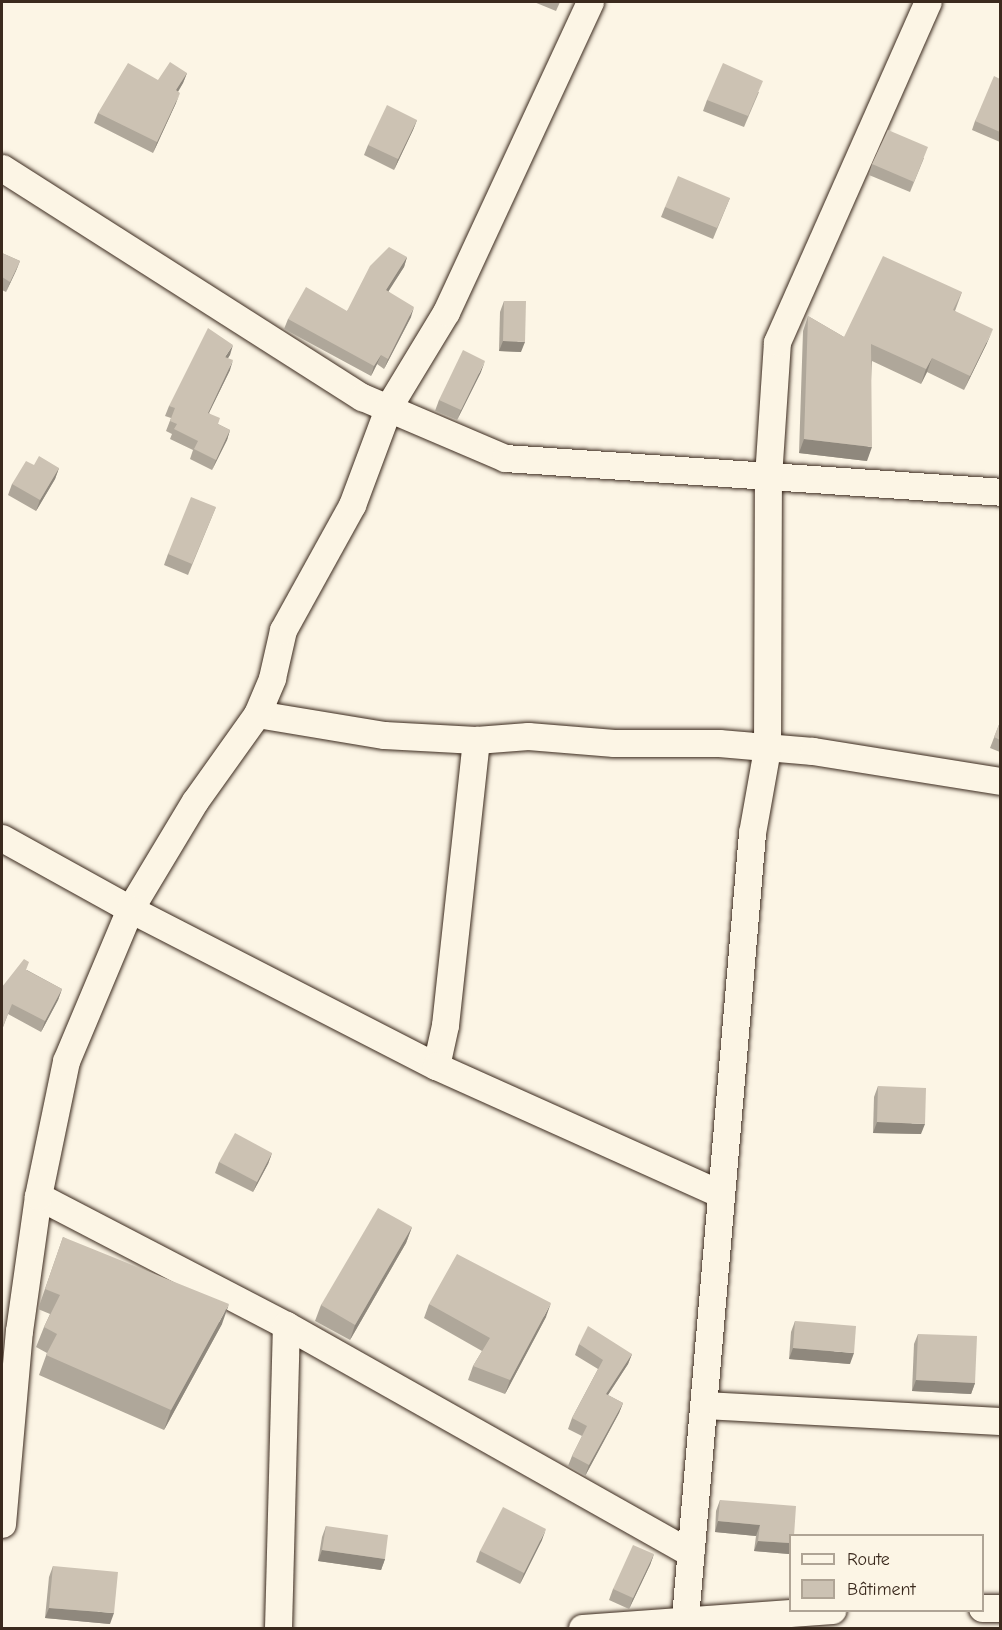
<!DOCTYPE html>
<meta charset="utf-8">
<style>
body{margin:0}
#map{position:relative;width:1002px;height:1630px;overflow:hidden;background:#fcf5e5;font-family:"Comic Neue",sans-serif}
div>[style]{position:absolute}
.roads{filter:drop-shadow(0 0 2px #3b2a1e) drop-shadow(0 0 2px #3b2a1e)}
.minor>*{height:27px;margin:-13.5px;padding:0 13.5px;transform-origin:13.5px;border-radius:13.5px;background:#fcf5e5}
.wall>*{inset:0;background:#afa79a}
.shaded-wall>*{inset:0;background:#8f887d}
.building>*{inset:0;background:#ccc2b3}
span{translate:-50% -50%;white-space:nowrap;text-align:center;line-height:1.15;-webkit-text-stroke:4.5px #fcf5e5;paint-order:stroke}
.frame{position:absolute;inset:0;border:3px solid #3b2a1e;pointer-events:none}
.legend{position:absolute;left:789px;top:1534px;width:195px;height:78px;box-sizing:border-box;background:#fcf5e5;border:2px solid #afa495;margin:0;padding:8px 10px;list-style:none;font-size:18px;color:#3b2a1e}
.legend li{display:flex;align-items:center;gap:12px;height:30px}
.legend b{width:30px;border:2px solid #afa495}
</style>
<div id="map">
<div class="roads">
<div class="minor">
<div style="left:2px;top:168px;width:427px;rotate:32.5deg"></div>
<div style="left:362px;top:397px;width:155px;rotate:23.1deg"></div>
<div style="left:505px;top:458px;width:496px;rotate:3.9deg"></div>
<div style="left:257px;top:714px;width:129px;rotate:9.4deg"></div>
<div style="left:384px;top:735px;width:92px;rotate:3.1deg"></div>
<div style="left:476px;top:740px;width:52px;rotate:-4.4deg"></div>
<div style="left:528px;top:736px;width:86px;rotate:4.7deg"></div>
<div style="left:614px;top:743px;width:105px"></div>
<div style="left:719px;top:743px;width:94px;rotate:4.9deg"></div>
<div style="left:813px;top:751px;width:189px;rotate:9.1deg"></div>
<div style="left:2px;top:838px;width:146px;rotate:29deg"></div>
<div style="left:130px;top:909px;width:126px;rotate:-59deg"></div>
<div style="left:195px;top:801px;width:107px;rotate:-54.5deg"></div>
<div style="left:257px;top:714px;width:39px;rotate:-67deg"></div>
<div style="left:272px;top:678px;width:49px;rotate:-77.1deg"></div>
<div style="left:283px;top:630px;width:143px;rotate:-61.1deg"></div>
<div style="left:352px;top:505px;width:106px;rotate:-69.5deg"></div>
<div style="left:389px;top:406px;width:110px;rotate:-58.8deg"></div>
<div style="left:446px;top:312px;width:342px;rotate:-65.1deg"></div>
<div style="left:436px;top:1066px;width:42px;rotate:-77.6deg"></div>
<div style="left:445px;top:1025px;width:287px;rotate:-83.8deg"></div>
<div style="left:38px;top:1196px;width:280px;rotate:27.5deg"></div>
<div style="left:286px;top:1325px;width:464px;rotate:29.4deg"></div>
<div style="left:704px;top:1405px;width:296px;rotate:3.1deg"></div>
<div style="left:2px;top:1524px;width:194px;rotate:-85deg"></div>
<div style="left:19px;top:1331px;width:136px;rotate:-82deg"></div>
<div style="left:38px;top:1196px;width:138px;rotate:-78.3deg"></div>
<div style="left:66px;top:1061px;width:165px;rotate:-67.2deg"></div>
<div style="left:130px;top:909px;width:344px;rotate:27.2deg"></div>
<div style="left:436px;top:1066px;width:310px;rotate:24.2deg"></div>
<div style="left:982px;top:1608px;width:18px"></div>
<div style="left:685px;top:1618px;width:788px;rotate:-85.12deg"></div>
<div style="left:752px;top:833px;width:85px;rotate:-79.9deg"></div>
<div style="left:767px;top:749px;width:272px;rotate:-89.8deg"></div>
<div style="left:768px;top:477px;width:135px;rotate:-86.2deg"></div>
<div style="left:777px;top:342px;width:372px;rotate:-66.1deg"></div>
<div style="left:278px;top:1628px;width:303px;rotate:-88.5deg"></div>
<div style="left:582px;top:1628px;width:251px;rotate:-4.1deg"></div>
</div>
</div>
<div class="wall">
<div style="clip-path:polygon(534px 2px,560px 2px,556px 11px)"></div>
<div style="clip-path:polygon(187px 73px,183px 83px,178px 92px,176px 103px,153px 153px,94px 123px,98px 113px,158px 80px)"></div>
<div style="clip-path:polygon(1000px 79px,1000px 142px,972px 130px,975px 121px)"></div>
<div style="clip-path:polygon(759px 92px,744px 127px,703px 111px,707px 100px)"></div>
<div style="clip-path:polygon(417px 120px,413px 130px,394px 170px,364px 155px,368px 145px)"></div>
<div style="clip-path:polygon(924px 158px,910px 192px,869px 175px,872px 164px)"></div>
<div style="clip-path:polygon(730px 198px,713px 239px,661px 217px,665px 207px)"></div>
<div style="clip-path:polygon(2px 253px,20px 261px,6px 292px,2px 290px)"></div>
<div style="clip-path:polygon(407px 257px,404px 267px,388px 291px,411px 317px,384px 369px,377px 364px,371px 376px,284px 329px,288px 319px,347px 311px)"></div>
<div style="clip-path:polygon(962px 292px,955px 311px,987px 343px,964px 390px,927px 372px,921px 384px,872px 361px,867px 461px,799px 453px,803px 331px,808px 316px,844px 337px)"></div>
<div style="clip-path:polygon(504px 301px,521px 352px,499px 351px,500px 312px)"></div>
<div style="clip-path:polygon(230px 355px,228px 358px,230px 370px,209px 413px,218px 424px,230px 430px,227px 440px,212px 470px,190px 459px,193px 450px,170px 439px,172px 434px,166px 431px,171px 418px,165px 416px,169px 406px)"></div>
<div style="clip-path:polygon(481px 372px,457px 420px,435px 411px,439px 400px)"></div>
<div style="clip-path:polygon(59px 468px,55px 479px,36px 511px,8px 495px,12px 484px)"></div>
<div style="clip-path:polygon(216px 507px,188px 575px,164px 565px,168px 554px)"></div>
<div style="clip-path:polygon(1000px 722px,1000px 752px,990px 748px)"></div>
<div style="clip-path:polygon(27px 970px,62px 989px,58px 1000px,41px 1032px,8px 1014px,2px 1030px,2px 987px)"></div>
<div style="clip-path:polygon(878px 1086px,921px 1134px,873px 1133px,874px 1097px)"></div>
<div style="clip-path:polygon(272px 1153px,268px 1164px,253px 1192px,215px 1173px,219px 1162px)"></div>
<div style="clip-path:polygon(412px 1227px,406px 1243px,350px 1340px,315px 1321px,321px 1305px)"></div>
<div style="clip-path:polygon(63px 1237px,222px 1324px,164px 1430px,39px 1375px,47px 1353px,36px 1347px,44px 1327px,50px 1314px,38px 1309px)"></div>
<div style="clip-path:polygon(429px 1304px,546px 1317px,505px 1394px,468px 1380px,473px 1366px,482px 1351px,424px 1318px)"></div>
<div style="clip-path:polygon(795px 1321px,850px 1364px,789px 1359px,791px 1332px)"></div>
<div style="clip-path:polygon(918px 1334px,975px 1383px,971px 1394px,912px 1391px,914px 1344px)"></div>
<div style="clip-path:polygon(579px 1344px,632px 1354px,628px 1364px,608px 1395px,623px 1403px,619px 1413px,585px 1476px,568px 1466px,572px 1456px,582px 1436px,568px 1429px,572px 1418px,598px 1369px,575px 1355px)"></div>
<div style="clip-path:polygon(720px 1500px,794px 1536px,789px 1554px,754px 1551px,756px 1536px,715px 1532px,716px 1511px)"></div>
<div style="clip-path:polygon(326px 1526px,385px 1559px,381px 1570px,318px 1561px,322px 1537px)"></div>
<div style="clip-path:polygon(542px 1540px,520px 1584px,476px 1562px,480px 1551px)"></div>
<div style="clip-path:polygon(654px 1554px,650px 1565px,629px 1609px,609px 1600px,613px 1589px)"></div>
<div style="clip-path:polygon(53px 1566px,110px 1624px,45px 1618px,49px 1577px)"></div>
</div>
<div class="shaded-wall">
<div style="clip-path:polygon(187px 73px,183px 83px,172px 101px,176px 90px)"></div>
<div style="clip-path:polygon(180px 93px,176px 103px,153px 153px,157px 142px)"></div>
<div style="clip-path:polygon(417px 120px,413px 130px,394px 170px,398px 159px)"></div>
<div style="clip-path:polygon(407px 257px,404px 267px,383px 300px,386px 290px)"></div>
<div style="clip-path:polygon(20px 261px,16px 271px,6px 292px,10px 282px)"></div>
<div style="clip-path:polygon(414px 307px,411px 317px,384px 369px,388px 359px)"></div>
<div style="clip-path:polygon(993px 329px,987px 343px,964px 390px,970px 376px)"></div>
<div style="clip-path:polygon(503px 341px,525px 342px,521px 352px,499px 351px)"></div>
<div style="clip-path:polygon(233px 345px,230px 355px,222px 367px,225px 357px)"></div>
<div style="clip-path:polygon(381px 355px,377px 364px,371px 376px,374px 366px)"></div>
<div style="clip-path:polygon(932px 358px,927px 372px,921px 384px,926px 369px)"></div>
<div style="clip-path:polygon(233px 360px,230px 370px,204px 423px,208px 413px)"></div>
<div style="clip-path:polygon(485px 361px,481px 372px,457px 420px,461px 410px)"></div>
<div style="clip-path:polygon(230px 430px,227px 440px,212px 470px,216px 460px)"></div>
<div style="clip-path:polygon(804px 439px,872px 447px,867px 461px,799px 453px)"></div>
<div style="clip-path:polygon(59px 468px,55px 479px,36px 511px,40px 500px)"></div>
<div style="clip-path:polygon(62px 989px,58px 1000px,41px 1032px,45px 1021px)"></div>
<div style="clip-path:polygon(877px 1122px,925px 1124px,921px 1134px,873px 1133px)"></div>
<div style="clip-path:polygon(272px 1153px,268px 1164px,253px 1192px,257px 1182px)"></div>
<div style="clip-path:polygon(412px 1227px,406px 1243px,350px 1340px,355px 1325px)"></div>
<div style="clip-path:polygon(551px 1303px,546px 1317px,505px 1394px,510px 1380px)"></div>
<div style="clip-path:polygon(229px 1304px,222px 1324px,164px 1430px,171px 1410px)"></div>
<div style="clip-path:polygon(793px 1348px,854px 1353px,850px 1364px,789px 1359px)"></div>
<div style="clip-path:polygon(632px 1354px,628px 1364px,602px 1404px,606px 1394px)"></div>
<div style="clip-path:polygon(916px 1380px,975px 1383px,971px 1394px,912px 1391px)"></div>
<div style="clip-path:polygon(623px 1403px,619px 1413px,585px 1476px,589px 1465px)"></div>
<div style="clip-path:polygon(718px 1521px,760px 1525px,756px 1536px,715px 1532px)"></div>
<div style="clip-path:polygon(546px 1529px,542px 1540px,520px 1584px,524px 1573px)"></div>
<div style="clip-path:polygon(758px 1541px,790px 1543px,790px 1551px,789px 1554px,754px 1551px)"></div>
<div style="clip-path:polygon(322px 1550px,385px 1559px,381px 1570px,318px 1561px)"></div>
<div style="clip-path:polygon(654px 1554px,650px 1565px,629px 1609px,633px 1598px)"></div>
<div style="clip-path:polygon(49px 1608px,114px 1613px,110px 1624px,45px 1618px)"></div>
</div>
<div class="building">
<div style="clip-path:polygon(170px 62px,187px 73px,176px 90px,180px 93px,157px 142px,98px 113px,128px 63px,158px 80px)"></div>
<div style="clip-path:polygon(723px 63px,763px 81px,748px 116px,707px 100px)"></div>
<div style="clip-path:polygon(994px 76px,1000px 79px,1000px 132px,975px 121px)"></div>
<div style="clip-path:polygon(387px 105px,417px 120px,398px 159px,368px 145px)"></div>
<div style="clip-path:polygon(888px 130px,928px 147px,914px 182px,872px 164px)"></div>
<div style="clip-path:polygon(678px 176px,730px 198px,717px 228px,665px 207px)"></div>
<div style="clip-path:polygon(389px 247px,407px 257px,386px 290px,414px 307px,388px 359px,381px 355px,374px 366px,288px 319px,306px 287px,347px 311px,370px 266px)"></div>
<div style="clip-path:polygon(2px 253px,20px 261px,10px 282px,2px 277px)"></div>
<div style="clip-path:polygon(883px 256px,962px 292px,953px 310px,993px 329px,970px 376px,932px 358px,926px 369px,871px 344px,872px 447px,804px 439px,808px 316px,844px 337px)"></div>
<div style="clip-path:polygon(504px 301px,526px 301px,525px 342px,503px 341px)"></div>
<div style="clip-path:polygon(208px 328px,233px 345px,225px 357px,233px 360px,208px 413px,220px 418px,218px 424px,230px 430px,216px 460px,194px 449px,198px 441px,174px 429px,177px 424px,170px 421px,175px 408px,169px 406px)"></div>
<div style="clip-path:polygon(463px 350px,485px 361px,461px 410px,439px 400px)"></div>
<div style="clip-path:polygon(39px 456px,59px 468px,40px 500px,12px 484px,26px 461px,34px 465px)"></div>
<div style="clip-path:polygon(191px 497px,216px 507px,192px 564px,168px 554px)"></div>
<div style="clip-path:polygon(1000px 722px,1000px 740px,994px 737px)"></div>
<div style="clip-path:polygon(24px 959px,29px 962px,26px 970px,62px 989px,45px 1021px,12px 1004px,2px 1029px,2px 987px)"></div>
<div style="clip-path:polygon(878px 1086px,926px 1088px,925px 1124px,877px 1122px)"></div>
<div style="clip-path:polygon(235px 1133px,272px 1153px,257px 1182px,219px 1162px)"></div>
<div style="clip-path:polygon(378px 1208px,412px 1227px,355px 1325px,321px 1305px)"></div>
<div style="clip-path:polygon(63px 1237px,229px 1304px,171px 1410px,46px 1355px,57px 1334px,44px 1327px,60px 1295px,45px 1289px)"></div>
<div style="clip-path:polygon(457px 1254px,551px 1303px,510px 1380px,473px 1366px,490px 1338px,429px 1304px)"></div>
<div style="clip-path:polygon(795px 1321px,856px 1326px,854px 1353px,793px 1348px)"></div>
<div style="clip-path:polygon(588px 1326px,632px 1354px,606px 1394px,623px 1403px,589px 1465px,572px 1456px,587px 1426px,572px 1418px,603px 1360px,579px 1344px)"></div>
<div style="clip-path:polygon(918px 1334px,977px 1336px,975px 1383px,916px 1380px)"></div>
<div style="clip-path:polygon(720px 1500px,796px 1506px,794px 1536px,790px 1536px,790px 1543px,758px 1541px,760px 1525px,718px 1521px)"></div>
<div style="clip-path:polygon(503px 1507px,546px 1529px,524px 1573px,480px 1551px)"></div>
<div style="clip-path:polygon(326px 1526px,388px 1535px,385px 1559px,322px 1550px)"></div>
<div style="clip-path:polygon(633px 1545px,654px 1554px,633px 1598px,613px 1589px)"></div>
<div style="clip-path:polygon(53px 1566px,118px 1572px,114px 1613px,49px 1608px)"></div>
</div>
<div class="frame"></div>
<ul class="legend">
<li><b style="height:8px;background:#fcf5e5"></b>Route</li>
<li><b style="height:16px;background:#ccc2b3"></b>Bâtiment</li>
</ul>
</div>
